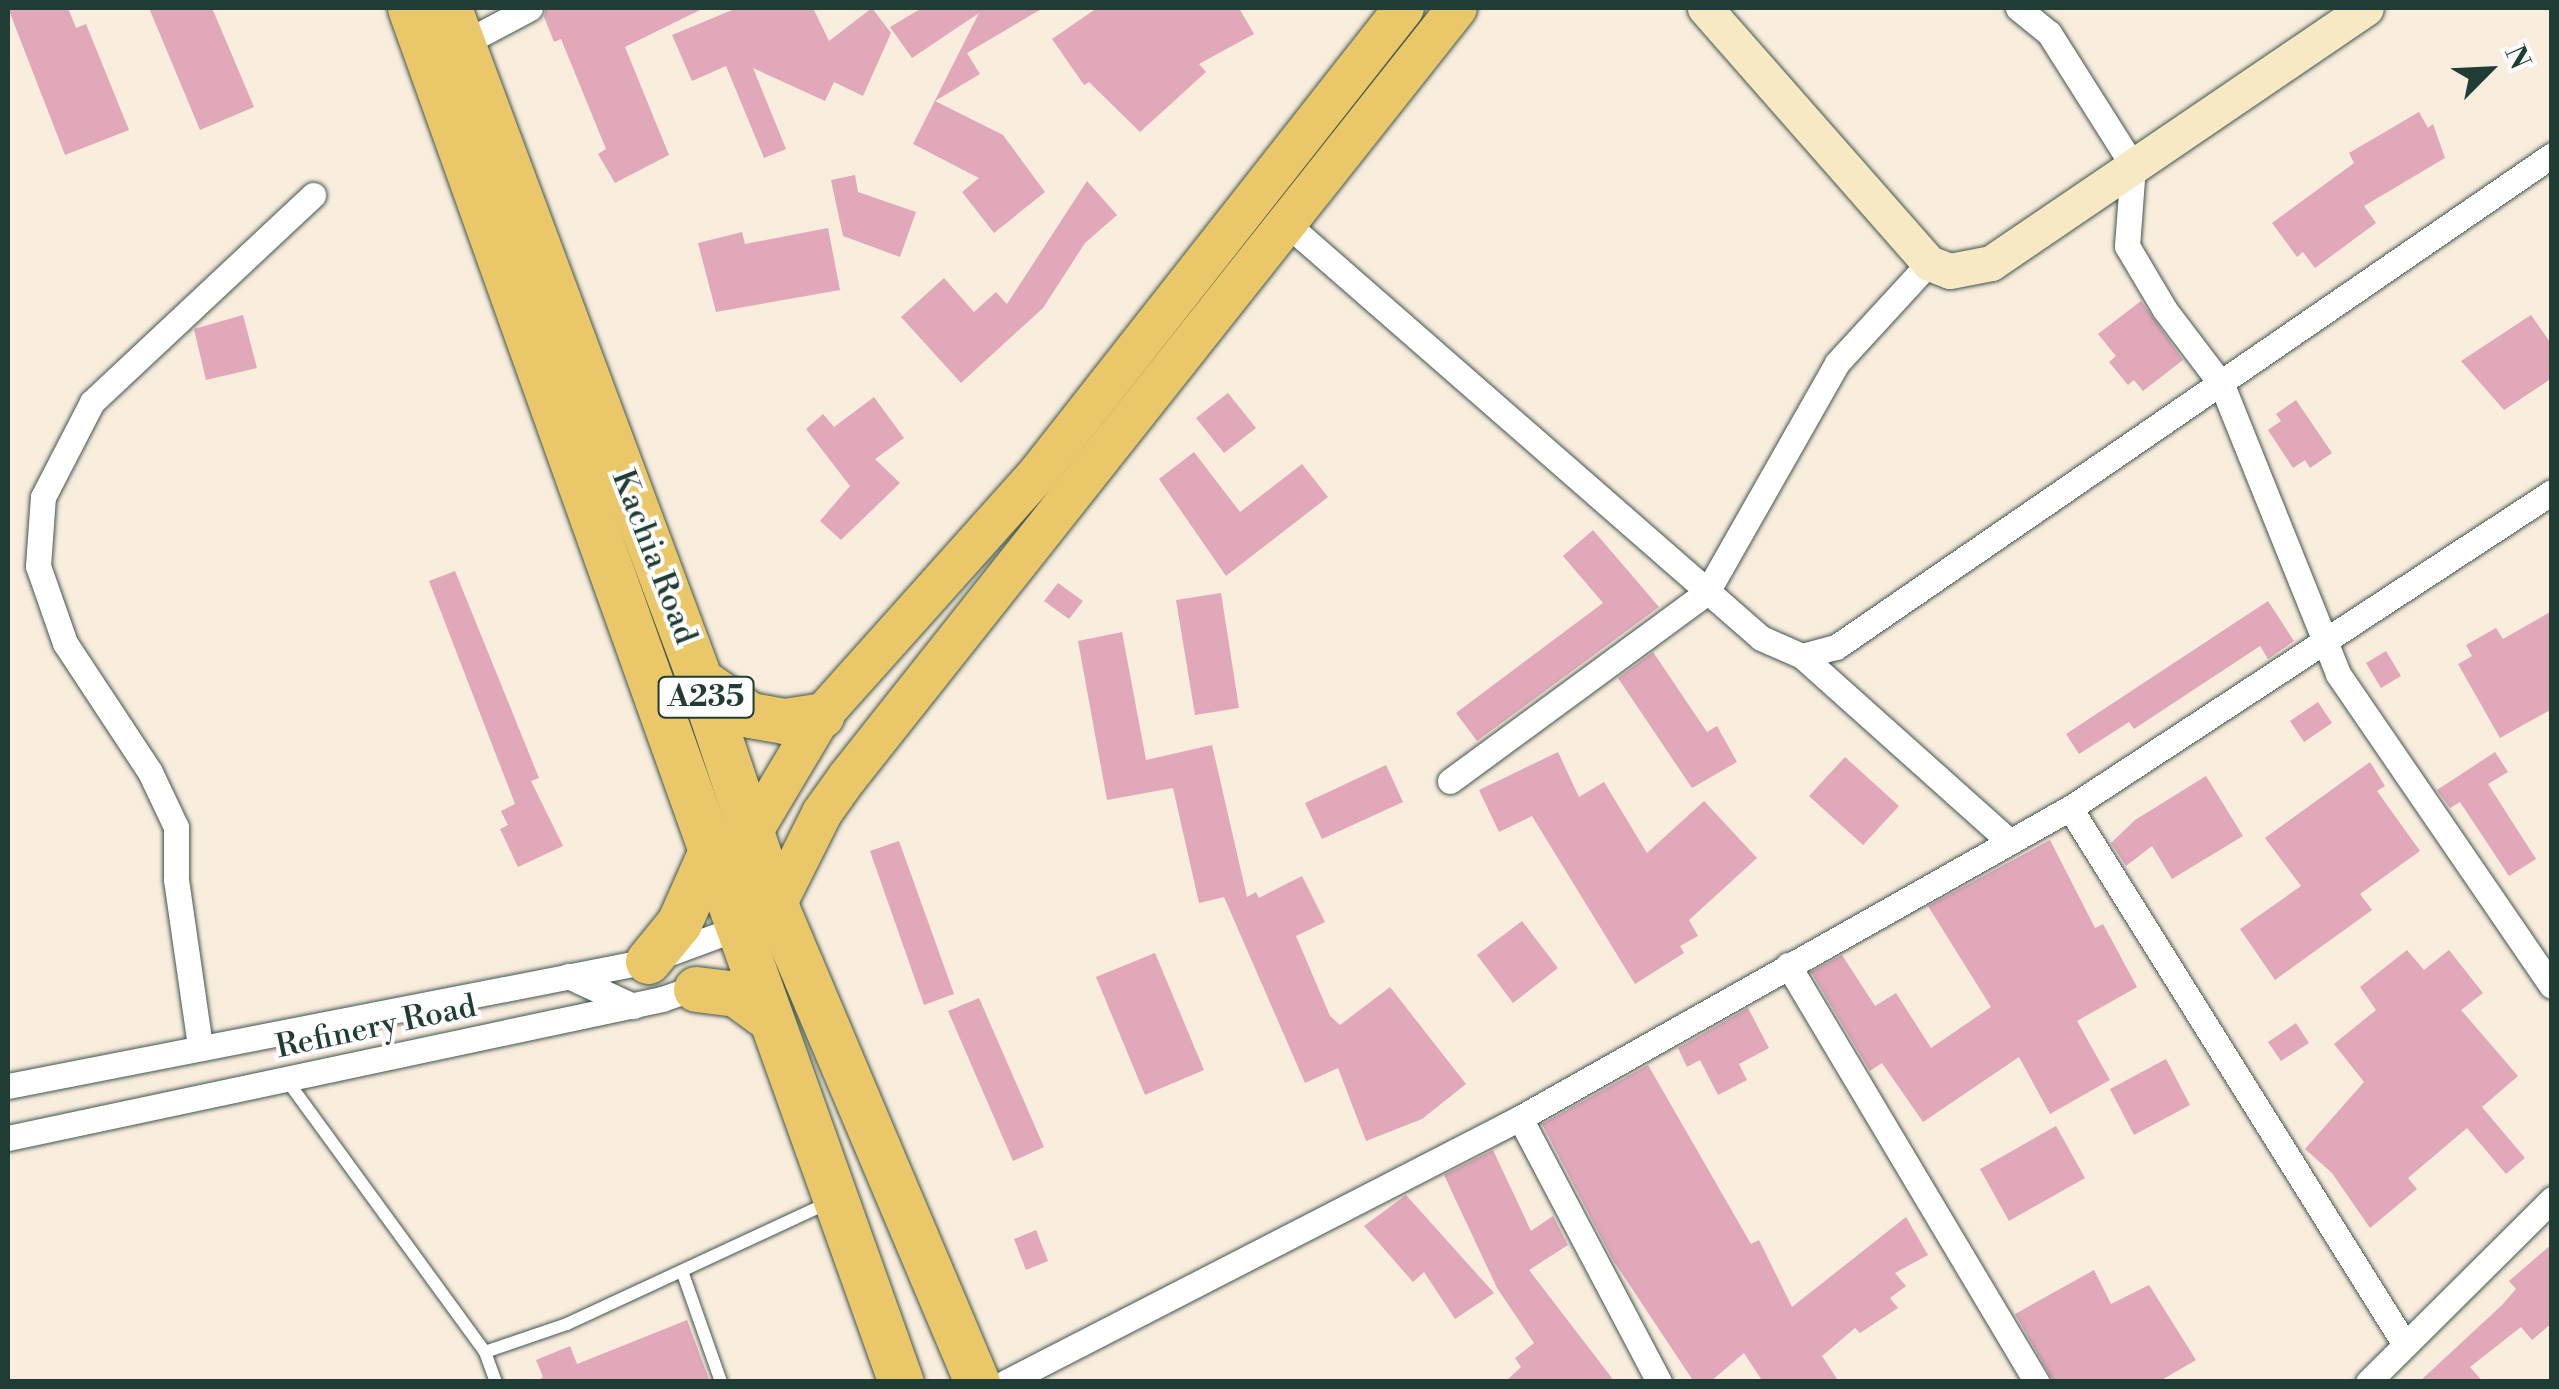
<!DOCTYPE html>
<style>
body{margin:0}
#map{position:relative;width:2559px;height:1389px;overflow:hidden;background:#f9edde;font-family:"Libre Bodoni",serif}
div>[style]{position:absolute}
.building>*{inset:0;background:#e0a8b9}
.roads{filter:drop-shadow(0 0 2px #40574e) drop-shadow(0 0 2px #40574e)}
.lane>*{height:12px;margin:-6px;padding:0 6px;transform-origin:6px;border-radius:6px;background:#fff}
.street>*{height:25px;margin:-12.5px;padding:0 12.5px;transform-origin:12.5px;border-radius:12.5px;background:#fff}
.secondary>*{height:35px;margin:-17.5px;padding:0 17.5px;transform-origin:17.5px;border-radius:17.5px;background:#f7e9c3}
.primary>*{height:40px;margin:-20px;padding:0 20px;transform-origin:20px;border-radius:20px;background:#eac769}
.highway>*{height:45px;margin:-22.5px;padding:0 22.5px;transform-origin:22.5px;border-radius:22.5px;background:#eac769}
span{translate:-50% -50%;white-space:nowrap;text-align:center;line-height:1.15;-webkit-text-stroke:8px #fff;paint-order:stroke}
.shield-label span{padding:2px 8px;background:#fff;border:2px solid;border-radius:8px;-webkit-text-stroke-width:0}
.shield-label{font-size:30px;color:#1f3d34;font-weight:700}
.street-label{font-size:32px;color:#1f3d34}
.frame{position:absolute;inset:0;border:10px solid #1f3d34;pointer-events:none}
.north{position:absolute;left:2439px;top:20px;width:100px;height:100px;-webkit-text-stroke:8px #fff;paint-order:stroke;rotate:66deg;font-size:28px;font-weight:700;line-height:40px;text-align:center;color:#1f3d34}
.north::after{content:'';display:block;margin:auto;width:35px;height:45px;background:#1f3d34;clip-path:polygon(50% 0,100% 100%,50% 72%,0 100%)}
</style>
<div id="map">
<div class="building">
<div style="clip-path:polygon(8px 8px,68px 8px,76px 28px,86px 24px,129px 130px,65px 155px)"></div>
<div style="clip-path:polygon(149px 8px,212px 8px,254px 107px,200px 130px)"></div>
<div style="clip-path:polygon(546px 8px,704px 8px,625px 47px,669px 155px,615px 183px,598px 154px,606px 149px,561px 39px,554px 42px,544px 17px)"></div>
<div style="clip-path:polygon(737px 8px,813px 8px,829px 41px,872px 8px,891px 33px,863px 96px,834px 82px,825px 101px,753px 68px,786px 149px,764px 158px,726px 66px,692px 81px,672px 35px)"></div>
<div style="clip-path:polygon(922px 8px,1043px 8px,967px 53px,980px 74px,935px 101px,1003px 135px,1045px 192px,994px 233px,962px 192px,979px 178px,913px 144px,979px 13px,912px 58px,890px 27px)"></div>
<div style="clip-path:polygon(1097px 8px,1239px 8px,1254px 34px,1199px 64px,1206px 72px,1140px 132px,1089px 82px,1084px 85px,1052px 39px)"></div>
<div style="clip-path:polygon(2419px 112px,2428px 128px,2433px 124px,2445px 158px,2364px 206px,2376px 223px,2315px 268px,2303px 252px,2297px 257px,2272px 223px,2354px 163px,2349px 153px)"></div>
<div style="clip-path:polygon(855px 175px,858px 192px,916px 212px,900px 257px,843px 236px,831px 180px)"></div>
<div style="clip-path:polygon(1087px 181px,1117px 215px,1085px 243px,1043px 308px,961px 383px,901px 317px,944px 278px,974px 312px,996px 292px,1007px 304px)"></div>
<div style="clip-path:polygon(828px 228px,840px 290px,716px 312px,698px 243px,742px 232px,745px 244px)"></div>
<div style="clip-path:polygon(2141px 301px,2183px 360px,2143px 391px,2134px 380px,2128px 385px,2109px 362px,2116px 356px,2098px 334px)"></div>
<div style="clip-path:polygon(243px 315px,257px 368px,206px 380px,194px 329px)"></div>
<div style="clip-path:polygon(2531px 315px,2552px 345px,2552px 378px,2504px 410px,2461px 361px)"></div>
<div style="clip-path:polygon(1228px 393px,1256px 428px,1224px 453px,1196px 418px)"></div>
<div style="clip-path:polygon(874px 397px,904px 438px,875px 459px,900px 483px,841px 540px,820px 521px,850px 486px,806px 429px,823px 414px,834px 427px)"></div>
<div style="clip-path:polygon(2296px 400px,2332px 453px,2310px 468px,2305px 460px,2293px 468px,2268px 430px,2281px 421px,2276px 414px)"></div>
<div style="clip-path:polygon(1194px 452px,1240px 512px,1302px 464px,1328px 497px,1226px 576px,1159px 479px)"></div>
<div style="clip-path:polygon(1593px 530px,1659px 607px,1477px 741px,1456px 713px,1603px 603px,1563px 556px)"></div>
<div style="clip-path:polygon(455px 571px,539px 778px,531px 781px,563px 846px,518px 867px,500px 829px,508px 825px,501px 811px,515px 804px,429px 581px)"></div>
<div style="clip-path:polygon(1058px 583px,1083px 601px,1069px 619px,1044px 601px)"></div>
<div style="clip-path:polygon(1221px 593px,1239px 708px,1195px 715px,1176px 600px)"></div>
<div style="clip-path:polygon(2268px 601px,2294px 641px,2268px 659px,2260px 646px,2134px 729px,2129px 722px,2079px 754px,2066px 734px)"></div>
<div style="clip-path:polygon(2552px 611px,2552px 709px,2500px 738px,2458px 664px,2472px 656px,2466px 645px,2496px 628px,2503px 639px)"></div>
<div style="clip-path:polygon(1122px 632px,1146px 760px,1212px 745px,1247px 897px,1256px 892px,1259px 898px,1302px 876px,1325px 922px,1296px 936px,1330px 1016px,1340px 1025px,1390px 987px,1466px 1084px,1422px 1119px,1366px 1141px,1338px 1068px,1305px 1083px,1224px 897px,1199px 903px,1173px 788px,1107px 800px,1078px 641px)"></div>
<div style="clip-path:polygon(2386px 651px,2401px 676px,2381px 688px,2366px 663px)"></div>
<div style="clip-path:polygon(1653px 652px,1707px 732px,1717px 726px,1737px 762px,1692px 788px,1618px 678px)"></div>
<div style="clip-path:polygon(2318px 702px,2332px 723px,2304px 742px,2290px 721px)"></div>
<div style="clip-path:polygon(1558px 752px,1579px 797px,1604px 782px,1647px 853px,1704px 801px,1757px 858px,1689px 920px,1698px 936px,1680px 946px,1684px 953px,1635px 984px,1532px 816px,1499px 832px,1479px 790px)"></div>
<div style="clip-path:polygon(2495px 752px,2508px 772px,2488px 784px,2536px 859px,2509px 876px,2460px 802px,2450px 808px,2437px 790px)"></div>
<div style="clip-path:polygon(1845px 757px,1899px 806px,1863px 845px,1809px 796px)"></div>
<div style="clip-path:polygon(2370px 762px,2385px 786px,2377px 791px,2420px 851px,2360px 894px,2372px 910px,2275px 980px,2240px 929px,2301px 886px,2265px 838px)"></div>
<div style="clip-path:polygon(1386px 765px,1403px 802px,1322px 839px,1305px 803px)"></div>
<div style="clip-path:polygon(2206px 776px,2243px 836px,2172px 879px,2152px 846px,2126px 866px,2111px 843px,2135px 820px)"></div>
<div style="clip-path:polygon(2050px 840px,2095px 928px,2103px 924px,2137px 987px,2077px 1021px,2110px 1080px,2050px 1114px,2019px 1057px,1923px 1122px,1882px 1063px,1870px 1071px,1811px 972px,1842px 955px,1875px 1006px,1896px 993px,1931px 1048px,1991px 1007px,1928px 906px)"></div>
<div style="clip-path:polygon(899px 841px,954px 994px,924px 1005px,870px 851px)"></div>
<div style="clip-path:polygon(1522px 921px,1558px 968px,1513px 1003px,1477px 955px)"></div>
<div style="clip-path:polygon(2407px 950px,2424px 970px,2449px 950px,2483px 993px,2461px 1010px,2518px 1076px,2482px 1107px,2525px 1158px,2506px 1174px,2467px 1128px,2408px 1178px,2417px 1189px,2370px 1228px,2332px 1173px,2305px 1149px,2364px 1082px,2334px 1044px,2376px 1010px,2360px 987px)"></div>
<div style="clip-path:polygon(1155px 953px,1204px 1070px,1145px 1095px,1096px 977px)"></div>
<div style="clip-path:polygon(979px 998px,1044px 1147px,1013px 1161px,948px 1011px)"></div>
<div style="clip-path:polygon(1748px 1008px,1769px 1048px,1739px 1064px,1747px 1080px,1718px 1095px,1700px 1060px,1687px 1067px,1678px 1048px)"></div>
<div style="clip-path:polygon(2296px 1023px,2309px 1043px,2281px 1061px,2268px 1042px)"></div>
<div style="clip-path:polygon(2166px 1059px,2190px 1105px,2134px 1135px,2110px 1089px)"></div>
<div style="clip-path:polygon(1648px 1065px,1751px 1244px,1759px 1240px,1792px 1307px,1906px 1217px,1928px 1255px,1895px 1273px,1906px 1286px,1890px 1298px,1898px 1308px,1860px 1333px,1855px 1328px,1822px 1356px,1839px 1382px,1763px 1382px,1744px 1353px,1710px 1382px,1694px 1382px,1613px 1260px,1542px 1124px)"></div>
<div style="clip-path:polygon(2056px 1126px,2085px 1178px,2009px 1221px,1980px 1169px)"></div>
<div style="clip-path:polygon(1493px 1150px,1531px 1231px,1553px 1216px,1568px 1245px,1529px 1270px,1615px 1382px,1505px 1382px,1521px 1367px,1515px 1358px,1534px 1343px,1497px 1288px,1444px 1175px)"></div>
<div style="clip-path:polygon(1406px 1195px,1494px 1293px,1455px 1319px,1424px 1272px,1413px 1282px,1364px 1226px)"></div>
<div style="clip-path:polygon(1036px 1230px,1048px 1261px,1026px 1270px,1014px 1239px)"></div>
<div style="clip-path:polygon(2552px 1244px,2552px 1323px,2532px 1340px,2521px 1327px,2470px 1367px,2483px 1382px,2419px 1382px,2502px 1305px,2516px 1289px,2509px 1281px)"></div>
<div style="clip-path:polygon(2094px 1270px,2111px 1304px,2149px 1285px,2196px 1360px,2158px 1382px,2054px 1382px,2015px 1314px)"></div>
<div style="clip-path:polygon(687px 1320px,710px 1382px,536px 1382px,543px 1377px,536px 1360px,570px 1346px,577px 1364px)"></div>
</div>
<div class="roads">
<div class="lane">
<div style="left:286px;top:1079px;width:338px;rotate:53.9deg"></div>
<div style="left:485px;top:1352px;width:87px;rotate:-18.9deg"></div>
<div style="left:567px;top:1324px;width:288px;rotate:-24.9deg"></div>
<div style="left:682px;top:1271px;width:118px;rotate:70.6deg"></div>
<div style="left:485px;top:1352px;width:32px;rotate:70deg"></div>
</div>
<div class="street">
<div style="left:2018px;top:8px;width:40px;rotate:39deg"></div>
<div style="left:2049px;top:33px;width:157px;rotate:57.7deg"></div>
<div style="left:2133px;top:166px;width:80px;rotate:94.3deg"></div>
<div style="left:2127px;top:246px;width:74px;rotate:59.3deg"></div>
<div style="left:2165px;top:310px;width:94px;rotate:52.8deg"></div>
<div style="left:2222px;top:385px;width:311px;rotate:68.1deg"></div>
<div style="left:2338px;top:674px;width:378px;rotate:55.6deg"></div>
<div style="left:462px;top:44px;width:77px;rotate:-27.9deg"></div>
<div style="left:1286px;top:223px;width:631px;rotate:41.14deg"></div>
<div style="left:1761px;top:638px;width:45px;rotate:23.7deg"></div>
<div style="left:1802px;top:656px;width:35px;rotate:-15deg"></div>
<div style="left:1836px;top:647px;width:869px;rotate:-34.49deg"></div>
<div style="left:1802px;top:656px;width:275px;rotate:41.8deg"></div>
<div style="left:1450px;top:781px;width:319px;rotate:-36.3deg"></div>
<div style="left:1707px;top:592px;width:263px;rotate:-60.4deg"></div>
<div style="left:1837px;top:363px;width:136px;rotate:-47.4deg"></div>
<div style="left:2070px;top:808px;width:631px;rotate:58.02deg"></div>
<div style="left:1788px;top:965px;width:486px;rotate:59.2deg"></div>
<div style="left:568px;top:976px;width:72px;rotate:24.8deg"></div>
<div style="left:200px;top:1046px;width:169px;rotate:-98.2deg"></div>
<div style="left:176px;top:879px;width:52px;rotate:-90deg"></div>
<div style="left:176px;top:827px;width:61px;rotate:-115.3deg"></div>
<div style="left:150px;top:772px;width:154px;rotate:-123.4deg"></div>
<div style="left:65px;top:643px;width:82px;rotate:-109.3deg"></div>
<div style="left:38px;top:566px;width:69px;rotate:-85.9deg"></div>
<div style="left:43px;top:497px;width:107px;rotate:-62.7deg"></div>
<div style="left:92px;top:402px;width:303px;rotate:-43.1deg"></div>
<div style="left:8px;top:1086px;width:652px;rotate:-11.05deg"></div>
<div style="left:648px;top:961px;width:93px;rotate:-20.2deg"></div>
<div style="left:1520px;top:1118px;width:298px;rotate:62.2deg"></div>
<div style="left:8px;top:1138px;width:669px;rotate:-12deg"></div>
<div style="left:662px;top:999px;width:46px;rotate:-19.2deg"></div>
<div style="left:1006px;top:1382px;width:578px;rotate:-27.19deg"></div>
<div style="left:1520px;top:1118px;width:631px;rotate:-29.41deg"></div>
<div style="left:2070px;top:808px;width:576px;rotate:-33.25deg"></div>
<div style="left:2368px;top:1382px;width:260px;rotate:-44.8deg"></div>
</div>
<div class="secondary">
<div style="left:1705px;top:8px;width:339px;rotate:48.7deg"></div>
<div style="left:1929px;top:263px;width:22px;rotate:21deg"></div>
<div style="left:1950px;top:271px;width:42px;rotate:-11deg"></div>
<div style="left:1991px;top:263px;width:453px;rotate:-34.2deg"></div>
</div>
<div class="primary">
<div style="left:748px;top:860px;width:29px;rotate:-80deg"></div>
<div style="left:753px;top:831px;width:135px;rotate:-59.3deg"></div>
<div style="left:822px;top:715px;width:326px;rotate:-48.2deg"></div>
<div style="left:1039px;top:472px;width:590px;rotate:-51.81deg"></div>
<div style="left:764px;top:929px;width:130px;rotate:-63.4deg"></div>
<div style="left:822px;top:813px;width:43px;rotate:-54.5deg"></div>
<div style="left:847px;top:778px;width:982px;rotate:-51.61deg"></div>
</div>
<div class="highway">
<div style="left:410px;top:8px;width:1459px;rotate:70.34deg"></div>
<div style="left:449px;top:8px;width:717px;rotate:69.52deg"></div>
<div style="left:700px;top:680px;width:242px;rotate:71.4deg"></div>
<div style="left:777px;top:909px;width:514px;rotate:67.08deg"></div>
<div style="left:700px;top:680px;width:61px;rotate:35deg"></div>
<div style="left:750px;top:715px;width:36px;rotate:10deg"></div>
<div style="left:785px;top:721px;width:37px;rotate:-9deg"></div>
<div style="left:648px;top:961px;width:49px;rotate:-50.8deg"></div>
<div style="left:679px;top:923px;width:77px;rotate:-66.1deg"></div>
<div style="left:696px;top:989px;width:40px;rotate:7.1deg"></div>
<div style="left:736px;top:994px;width:42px;rotate:36.3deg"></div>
</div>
</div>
<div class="shield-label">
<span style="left:706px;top:697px">A235</span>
</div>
<div class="street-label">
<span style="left:654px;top:557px;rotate:69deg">Kachia Road</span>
<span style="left:376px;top:1027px;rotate:-12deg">Refinery Road</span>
</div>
<div class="frame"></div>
<div class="north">N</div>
</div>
